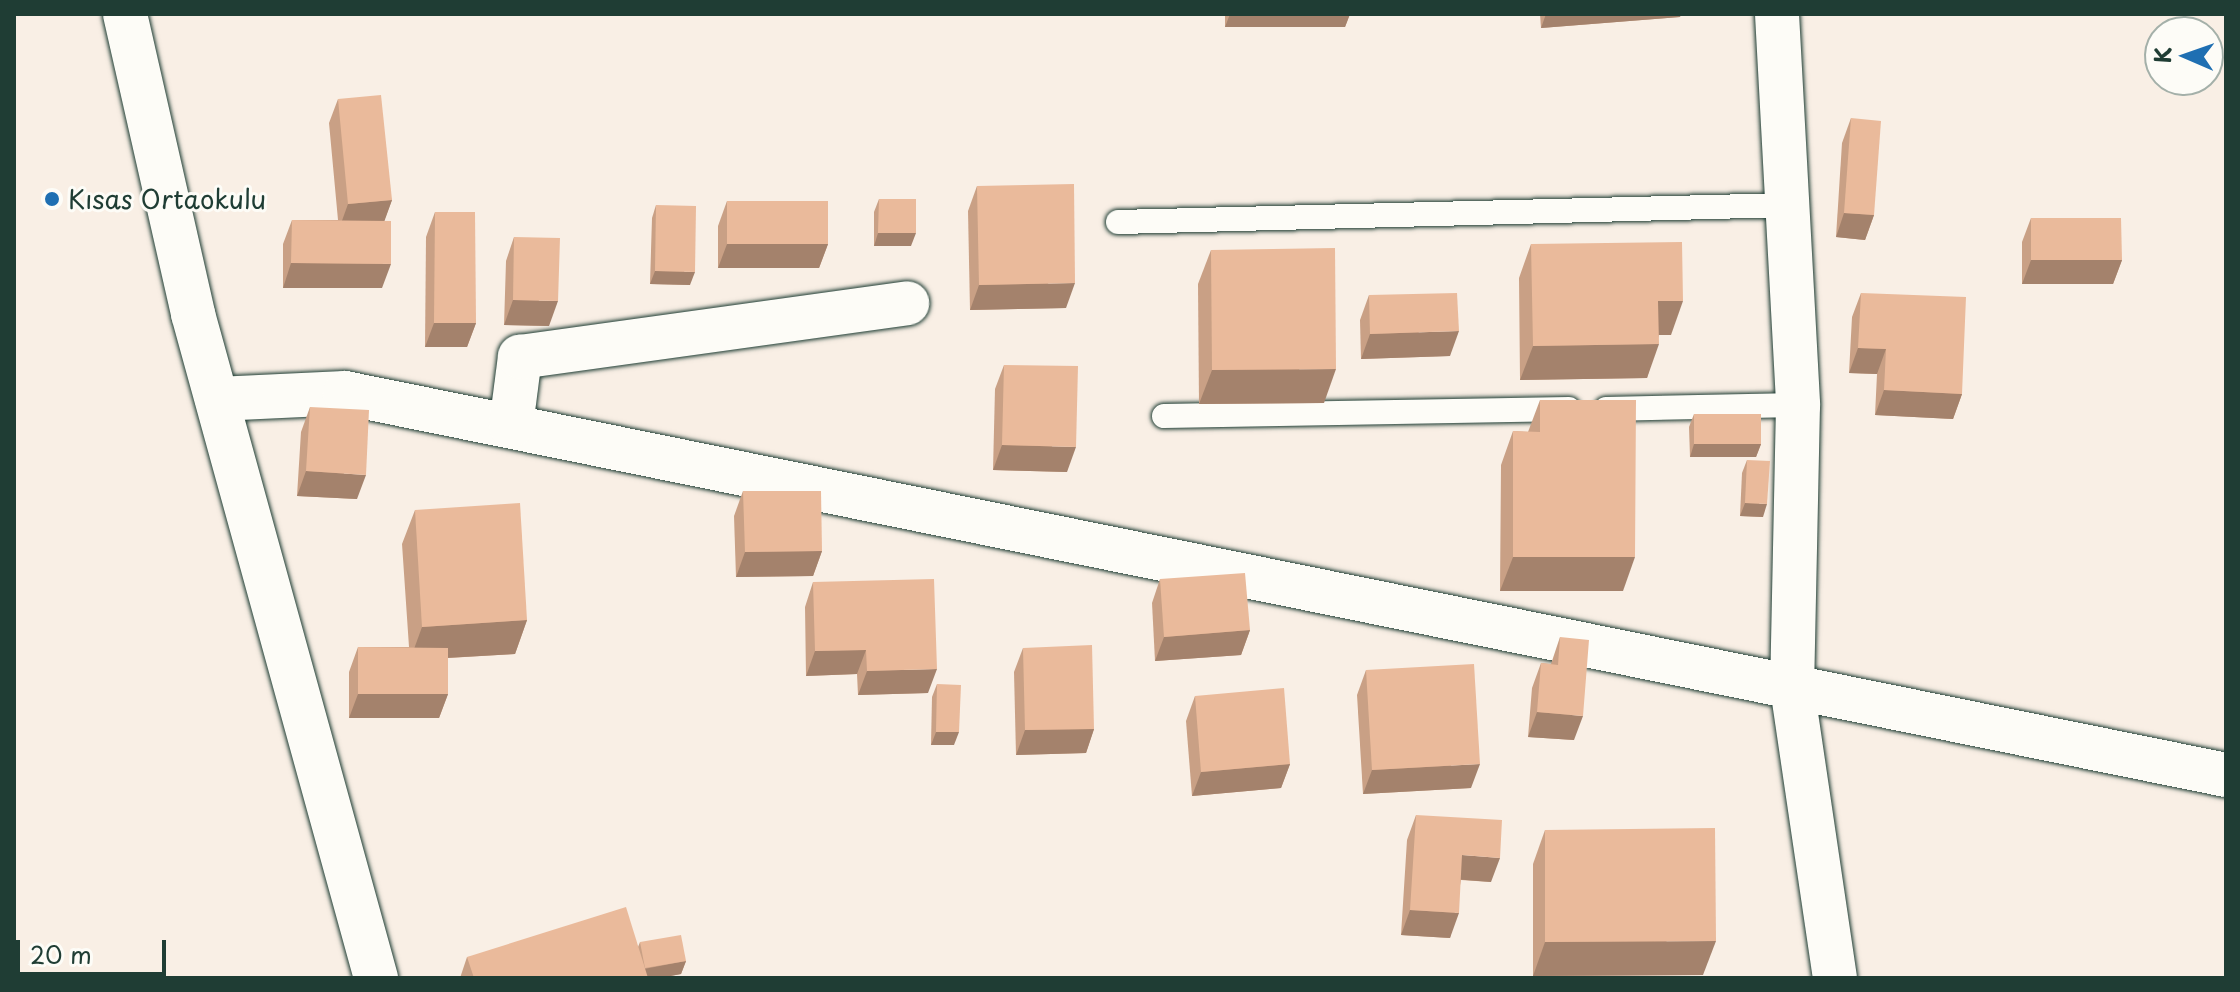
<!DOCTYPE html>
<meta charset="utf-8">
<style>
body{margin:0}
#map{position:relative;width:2240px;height:992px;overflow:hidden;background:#f9efe5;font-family:"Playpen Sans",sans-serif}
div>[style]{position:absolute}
.roads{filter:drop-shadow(0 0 2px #1f3d34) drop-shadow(0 0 2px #1f3d34)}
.lane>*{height:24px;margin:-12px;padding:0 12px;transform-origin:12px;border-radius:12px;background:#fdfcf7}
.street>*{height:44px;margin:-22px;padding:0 22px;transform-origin:22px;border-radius:22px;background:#fdfcf7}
.wall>*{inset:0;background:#c9a085}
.shaded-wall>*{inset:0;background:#a4826c}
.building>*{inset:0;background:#eaba9b}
.dots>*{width:22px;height:22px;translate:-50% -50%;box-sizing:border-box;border:4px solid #fdfcf7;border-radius:50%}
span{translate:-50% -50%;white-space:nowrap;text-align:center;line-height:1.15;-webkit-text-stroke:6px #fdfcf7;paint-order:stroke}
.poi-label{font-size:26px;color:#1f3d34}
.left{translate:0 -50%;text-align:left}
.frame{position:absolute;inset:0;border:16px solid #1f3d34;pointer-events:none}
.north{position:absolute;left:2144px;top:16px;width:80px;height:80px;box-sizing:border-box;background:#fdfcf7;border:2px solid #a4b0a9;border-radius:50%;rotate:272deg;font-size:22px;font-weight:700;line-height:32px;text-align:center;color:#1f3d34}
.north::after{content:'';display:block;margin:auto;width:28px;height:36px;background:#1f6fb2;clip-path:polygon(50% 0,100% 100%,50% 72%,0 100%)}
.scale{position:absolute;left:16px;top:940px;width:150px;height:36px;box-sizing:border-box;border:4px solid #1f3d34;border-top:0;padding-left:10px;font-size:24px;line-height:28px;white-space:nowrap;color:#1f3d34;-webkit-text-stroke:6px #fdfcf7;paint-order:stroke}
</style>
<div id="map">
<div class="roads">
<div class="lane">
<div style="left:1118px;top:222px;width:670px;rotate:-1.45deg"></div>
<div style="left:1606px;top:409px;width:192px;rotate:-1.2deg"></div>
<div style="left:1164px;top:416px;width:405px;rotate:-1deg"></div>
</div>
<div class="street">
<div style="left:125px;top:14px;width:308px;rotate:77.2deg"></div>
<div style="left:193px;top:314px;width:689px;rotate:74.59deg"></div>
<div style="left:1777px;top:14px;width:392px;rotate:86.9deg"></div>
<div style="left:1798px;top:405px;width:282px;rotate:91.2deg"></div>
<div style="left:1792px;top:687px;width:294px;rotate:81.6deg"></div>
<div style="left:217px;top:399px;width:128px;rotate:-2.7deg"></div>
<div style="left:345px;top:393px;width:1919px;rotate:11.48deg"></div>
<div style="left:511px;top:426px;width:70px;rotate:-82.6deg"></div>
<div style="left:520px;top:357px;width:391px;rotate:-7.9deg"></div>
</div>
</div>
<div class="wall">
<div style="clip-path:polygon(1225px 14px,1350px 14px,1345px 27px,1225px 27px)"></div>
<div style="clip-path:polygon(1540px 14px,1681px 14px,1680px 17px,1541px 28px)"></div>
<div style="clip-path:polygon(338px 99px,392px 200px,384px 221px,382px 288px,283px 288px,283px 244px,292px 220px,338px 220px,329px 123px)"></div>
<div style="clip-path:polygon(1851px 118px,1874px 215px,1865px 240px,1836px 237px,1842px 143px)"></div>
<div style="clip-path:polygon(977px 186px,1066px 308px,970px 310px,968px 211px)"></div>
<div style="clip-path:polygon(879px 199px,911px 246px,874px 246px,874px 212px)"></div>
<div style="clip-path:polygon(727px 201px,828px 244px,819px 268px,718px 268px,718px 226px)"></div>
<div style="clip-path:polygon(656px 205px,690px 285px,650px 284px,652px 218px)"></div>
<div style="clip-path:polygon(435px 212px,476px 323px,467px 347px,425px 347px,426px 237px)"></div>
<div style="clip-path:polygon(2031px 218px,2122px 260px,2113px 284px,2022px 284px,2022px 242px)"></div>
<div style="clip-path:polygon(514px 237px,549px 326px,504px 325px,506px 261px)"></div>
<div style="clip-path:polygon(1531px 244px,1671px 335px,1659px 335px,1647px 378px,1520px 380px,1519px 278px)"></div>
<div style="clip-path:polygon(1211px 250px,1324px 403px,1199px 404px,1198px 284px)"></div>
<div style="clip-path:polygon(1861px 293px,1962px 394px,1953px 419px,1875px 415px,1877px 374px,1849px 373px,1852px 317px)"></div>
<div style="clip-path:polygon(1369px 295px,1450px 356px,1361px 359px,1360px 320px)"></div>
<div style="clip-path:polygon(1004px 365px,1067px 472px,993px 470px,995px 389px)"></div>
<div style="clip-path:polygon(1540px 400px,1623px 591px,1500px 591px,1501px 465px,1513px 431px,1528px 432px)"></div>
<div style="clip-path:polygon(310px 407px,357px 499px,297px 496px,301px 432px)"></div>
<div style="clip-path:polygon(1694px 414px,1761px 444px,1756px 457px,1690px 457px,1689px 427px)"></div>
<div style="clip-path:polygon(1747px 460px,1763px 517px,1740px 516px,1742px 473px)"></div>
<div style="clip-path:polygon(743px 491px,822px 551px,813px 576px,736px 577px,734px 516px)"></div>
<div style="clip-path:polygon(415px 510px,527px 620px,515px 654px,448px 658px,448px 694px,439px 718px,349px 718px,349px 672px,358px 647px,409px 647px,402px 544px)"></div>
<div style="clip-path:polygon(1160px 579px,1250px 630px,1241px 655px,1155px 661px,1152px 603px)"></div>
<div style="clip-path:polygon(813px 582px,928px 693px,858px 695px,857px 674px,806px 676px,805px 607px)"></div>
<div style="clip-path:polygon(1560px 637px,1574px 740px,1528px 737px,1532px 688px,1541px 663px,1551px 664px)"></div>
<div style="clip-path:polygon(1023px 648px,1094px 729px,1086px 753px,1016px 755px,1014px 672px)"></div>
<div style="clip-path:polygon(1366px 670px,1471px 788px,1363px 794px,1357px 695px)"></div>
<div style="clip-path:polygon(937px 684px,954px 745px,931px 745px,932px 697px)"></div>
<div style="clip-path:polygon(1195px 696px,1290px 764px,1281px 788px,1192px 796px,1186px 721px)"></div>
<div style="clip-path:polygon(1416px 815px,1491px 882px,1461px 880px,1450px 938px,1401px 935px,1407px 840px)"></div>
<div style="clip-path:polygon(1545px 830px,1703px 975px,1533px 976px,1533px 864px)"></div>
<div style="clip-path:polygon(640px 942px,686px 961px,681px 974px,660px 978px,460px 978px,467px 957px,638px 947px)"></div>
</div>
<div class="shaded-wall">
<div style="clip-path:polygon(1230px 14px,1350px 14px,1345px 27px,1225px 27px)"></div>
<div style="clip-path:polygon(1546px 14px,1681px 14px,1680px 17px,1541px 28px)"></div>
<div style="clip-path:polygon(392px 200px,383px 225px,339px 229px,348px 204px)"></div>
<div style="clip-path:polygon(1844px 213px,1874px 215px,1865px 240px,1836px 237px)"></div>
<div style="clip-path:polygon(878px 233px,916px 233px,911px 246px,874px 246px)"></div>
<div style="clip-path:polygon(727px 244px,828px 244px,819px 268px,718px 268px)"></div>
<div style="clip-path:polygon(2031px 260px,2122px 260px,2113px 284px,2022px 284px)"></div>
<div style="clip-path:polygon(291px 263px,391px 264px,382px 288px,283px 288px)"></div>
<div style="clip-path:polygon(655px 271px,695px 272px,690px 285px,650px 284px)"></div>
<div style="clip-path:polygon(1075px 283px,1066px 308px,970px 310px,979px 285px)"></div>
<div style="clip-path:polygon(513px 300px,558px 301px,549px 326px,504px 325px)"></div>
<div style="clip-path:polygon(1658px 301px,1683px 301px,1671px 335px,1646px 335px)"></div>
<div style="clip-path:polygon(434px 323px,476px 323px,467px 347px,425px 347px)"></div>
<div style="clip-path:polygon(1459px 331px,1450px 356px,1361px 359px,1370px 334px)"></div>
<div style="clip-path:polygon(1659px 344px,1647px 378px,1520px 380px,1533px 346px)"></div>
<div style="clip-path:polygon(1858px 348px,1886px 349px,1877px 374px,1849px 373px)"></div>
<div style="clip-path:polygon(1336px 369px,1324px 403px,1199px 404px,1212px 370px)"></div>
<div style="clip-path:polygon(1884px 390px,1962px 394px,1953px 419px,1875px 415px)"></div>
<div style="clip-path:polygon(1694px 444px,1761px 444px,1756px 457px,1690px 457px)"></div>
<div style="clip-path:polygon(1002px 445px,1076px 447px,1067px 472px,993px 470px)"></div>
<div style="clip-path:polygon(306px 471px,366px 475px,357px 499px,297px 496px)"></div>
<div style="clip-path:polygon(1745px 503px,1767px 504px,1763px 517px,1740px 516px)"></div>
<div style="clip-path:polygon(822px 551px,813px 576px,736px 577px,745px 552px)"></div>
<div style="clip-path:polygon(1513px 557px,1635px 557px,1623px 591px,1500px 591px)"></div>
<div style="clip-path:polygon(527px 620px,515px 654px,410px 660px,422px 627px)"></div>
<div style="clip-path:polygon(1250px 630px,1241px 655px,1155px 661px,1164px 637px)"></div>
<div style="clip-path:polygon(866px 650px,857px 674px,806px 676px,815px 651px)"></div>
<div style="clip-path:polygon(937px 669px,928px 693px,858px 695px,867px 671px)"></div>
<div style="clip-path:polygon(358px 694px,448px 694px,439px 718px,349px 718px)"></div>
<div style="clip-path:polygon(1537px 712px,1583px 716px,1574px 740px,1528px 737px)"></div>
<div style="clip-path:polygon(1094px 729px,1086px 753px,1016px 755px,1025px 730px)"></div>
<div style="clip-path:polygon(936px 732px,959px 732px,954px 745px,931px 745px)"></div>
<div style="clip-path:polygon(1290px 764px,1281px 788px,1192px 796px,1201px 772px)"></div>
<div style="clip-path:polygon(1480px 764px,1471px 788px,1363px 794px,1372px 770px)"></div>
<div style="clip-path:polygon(1462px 855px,1500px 858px,1491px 882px,1453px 879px)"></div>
<div style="clip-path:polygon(1410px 910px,1459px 913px,1450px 938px,1401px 935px)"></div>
<div style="clip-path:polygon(1716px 941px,1703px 975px,1533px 976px,1545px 942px)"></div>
<div style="clip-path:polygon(686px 961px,681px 974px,660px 978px,641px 978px,644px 969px)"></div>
</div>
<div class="building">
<div style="clip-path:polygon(381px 95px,392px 200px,348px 204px,338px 99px)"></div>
<div style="clip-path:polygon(1851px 118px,1881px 121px,1874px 215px,1844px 213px)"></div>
<div style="clip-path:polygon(1074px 184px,1075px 283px,979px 285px,977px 186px)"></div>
<div style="clip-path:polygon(879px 199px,916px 199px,916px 233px,878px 233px)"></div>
<div style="clip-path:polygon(727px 201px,828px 201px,828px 244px,727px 244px)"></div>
<div style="clip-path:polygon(656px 205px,696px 206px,695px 272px,655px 271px)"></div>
<div style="clip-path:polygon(435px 212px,475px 212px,476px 323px,434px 323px)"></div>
<div style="clip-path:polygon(2031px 218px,2121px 218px,2122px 260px,2031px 260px)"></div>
<div style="clip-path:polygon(292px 220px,391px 221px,391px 264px,291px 263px)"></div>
<div style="clip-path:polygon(514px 237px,560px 238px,558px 301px,513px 300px)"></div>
<div style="clip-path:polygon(1682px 242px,1683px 301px,1658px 301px,1659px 344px,1533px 346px,1531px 244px)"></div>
<div style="clip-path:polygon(1335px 248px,1336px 369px,1212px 370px,1211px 250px)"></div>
<div style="clip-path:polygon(1457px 293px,1459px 331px,1370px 334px,1369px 295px)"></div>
<div style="clip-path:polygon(1861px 293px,1966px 297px,1962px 394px,1884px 390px,1886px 349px,1858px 348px)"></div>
<div style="clip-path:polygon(1004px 365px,1078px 366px,1076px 447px,1002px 445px)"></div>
<div style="clip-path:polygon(1540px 400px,1636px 400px,1635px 557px,1513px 557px,1513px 431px,1540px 432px)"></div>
<div style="clip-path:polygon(310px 407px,369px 410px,366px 475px,306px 471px)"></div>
<div style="clip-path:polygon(1694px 414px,1761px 414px,1761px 444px,1694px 444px)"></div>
<div style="clip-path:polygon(1747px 460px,1770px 461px,1767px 504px,1745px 503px)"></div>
<div style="clip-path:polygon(743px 491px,821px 491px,822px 551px,745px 552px)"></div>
<div style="clip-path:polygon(520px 503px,527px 620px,422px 627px,415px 510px)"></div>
<div style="clip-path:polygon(1245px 573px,1250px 630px,1164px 637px,1160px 579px)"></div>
<div style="clip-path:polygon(934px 579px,937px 669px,867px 671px,866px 650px,815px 651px,813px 582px)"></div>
<div style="clip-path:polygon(1560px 637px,1589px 640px,1583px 716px,1537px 712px,1541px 663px,1558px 665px)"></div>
<div style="clip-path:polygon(1092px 645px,1094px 729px,1025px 730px,1023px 648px)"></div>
<div style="clip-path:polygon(358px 647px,448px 648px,448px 694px,358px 694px)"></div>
<div style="clip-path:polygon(1474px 664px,1480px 764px,1372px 770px,1366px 670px)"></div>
<div style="clip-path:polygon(937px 684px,961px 685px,959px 732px,936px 732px)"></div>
<div style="clip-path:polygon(1284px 688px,1290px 764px,1201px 772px,1195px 696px)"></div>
<div style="clip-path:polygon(1416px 815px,1502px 820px,1500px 858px,1462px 855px,1459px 913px,1410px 910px)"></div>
<div style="clip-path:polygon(1715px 828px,1716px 941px,1545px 942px,1545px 830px)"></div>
<div style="clip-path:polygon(626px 907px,648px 978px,474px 978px,467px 957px)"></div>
<div style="clip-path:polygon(681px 935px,686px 961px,645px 968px,640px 942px)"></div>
</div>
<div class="dots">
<div style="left:52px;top:199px;background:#1f6fb2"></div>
</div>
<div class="poi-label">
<span class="left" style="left:68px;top:199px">Kısas Ortaokulu</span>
</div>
<div class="frame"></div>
<div class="north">K</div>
<div class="scale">20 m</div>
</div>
